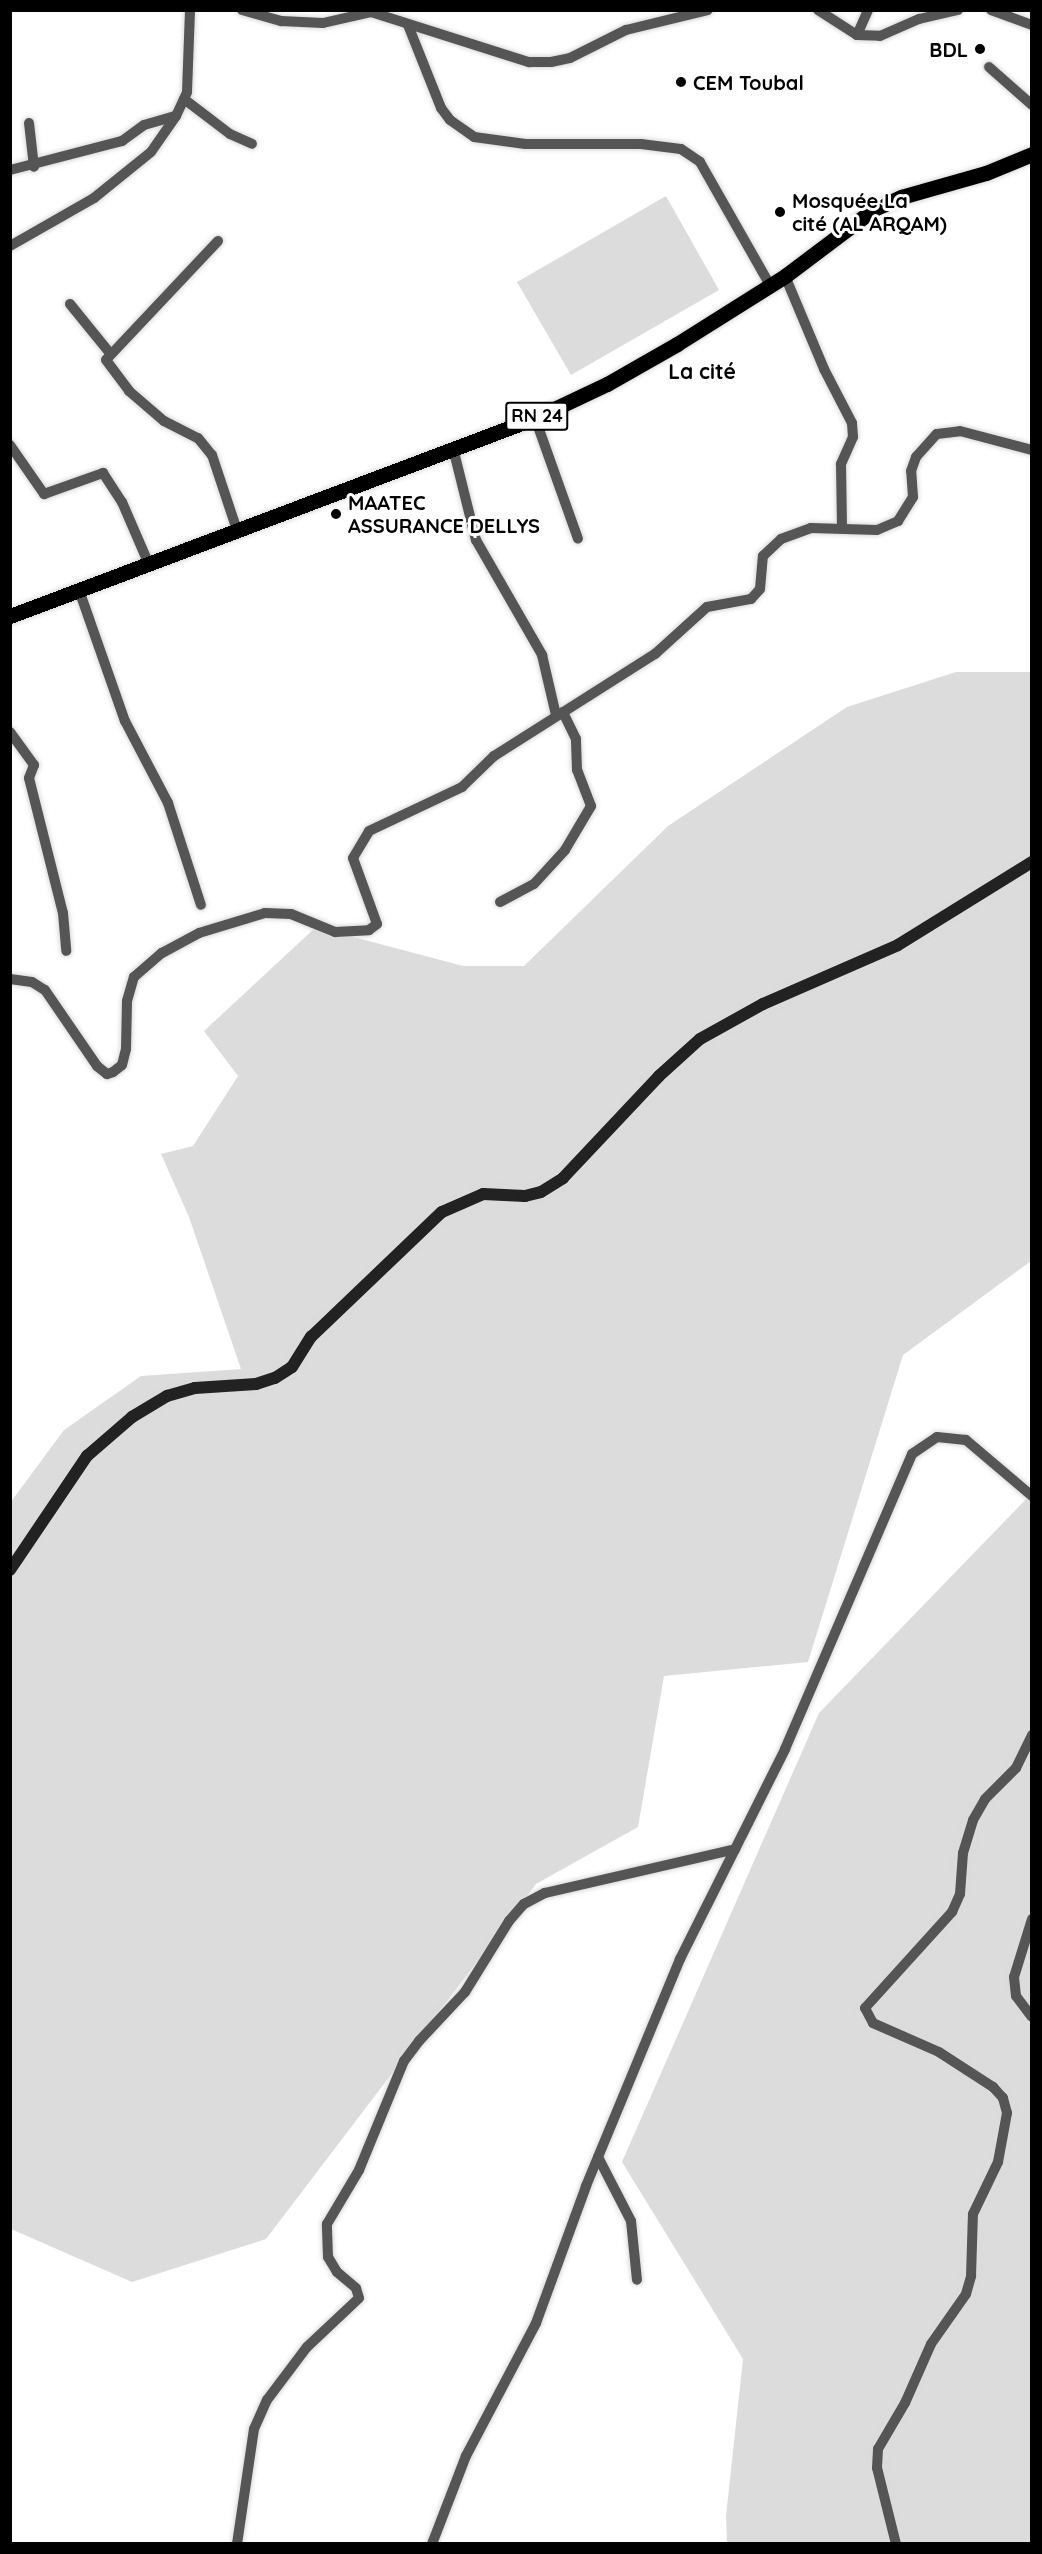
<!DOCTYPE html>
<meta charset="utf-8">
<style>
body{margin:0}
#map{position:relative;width:1042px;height:2554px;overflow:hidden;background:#fff;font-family:Quicksand,sans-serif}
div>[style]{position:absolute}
.green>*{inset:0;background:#dcdcdc}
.roads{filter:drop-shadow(0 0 2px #dbdbdb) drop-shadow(0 0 2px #dbdbdb)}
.street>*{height:10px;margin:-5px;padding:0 5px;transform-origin:5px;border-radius:5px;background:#555}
.secondary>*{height:12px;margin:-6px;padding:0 6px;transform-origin:6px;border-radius:6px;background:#222}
.primary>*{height:15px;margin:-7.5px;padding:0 7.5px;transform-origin:7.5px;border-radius:7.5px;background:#000}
.dots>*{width:16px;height:16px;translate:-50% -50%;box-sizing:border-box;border:3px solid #fff;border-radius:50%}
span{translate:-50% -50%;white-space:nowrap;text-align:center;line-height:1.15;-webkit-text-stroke:6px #fff;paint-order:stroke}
.shield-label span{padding:2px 4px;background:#fff;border:2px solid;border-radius:4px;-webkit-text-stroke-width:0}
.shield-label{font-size:18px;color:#000;font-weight:700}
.poi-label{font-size:20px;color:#000;font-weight:700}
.right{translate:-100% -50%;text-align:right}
.left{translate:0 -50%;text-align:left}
.neighbourhood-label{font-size:21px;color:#000;font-weight:700}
.frame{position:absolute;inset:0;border:12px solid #000;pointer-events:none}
</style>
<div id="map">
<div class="green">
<div style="clip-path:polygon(666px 196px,719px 290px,571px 375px,517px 282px)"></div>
<div style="clip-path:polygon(956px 672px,1031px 672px,1031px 1261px,903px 1355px,808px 1662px,664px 1676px,638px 1827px,536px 1884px,266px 2239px,132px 2282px,11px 2229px,10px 1503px,64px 1430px,141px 1376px,241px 1369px,189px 1217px,161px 1154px,193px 1146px,238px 1076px,204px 1031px,316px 927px,463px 966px,524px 966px,668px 826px,847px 707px)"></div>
<div style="clip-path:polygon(1031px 1494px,1031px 2543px,727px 2543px,726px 2516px,743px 2359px,622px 2162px,819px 1713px)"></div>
</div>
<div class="roads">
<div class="street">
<div style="left:242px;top:10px;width:41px;rotate:15.8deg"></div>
<div style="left:281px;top:21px;width:42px;rotate:2.7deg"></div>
<div style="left:323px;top:23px;width:49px;rotate:-12.9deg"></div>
<div style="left:371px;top:12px;width:166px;rotate:17.6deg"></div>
<div style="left:529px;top:62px;width:22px"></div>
<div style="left:551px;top:62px;width:19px;rotate:-12deg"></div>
<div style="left:570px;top:58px;width:63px;rotate:-26.6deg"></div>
<div style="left:626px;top:30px;width:84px;rotate:-13.7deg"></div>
<div style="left:818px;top:10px;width:46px;rotate:32.7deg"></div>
<div style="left:857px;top:35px;width:23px;rotate:2deg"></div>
<div style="left:880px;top:36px;width:43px;rotate:-23.6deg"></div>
<div style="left:919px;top:19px;width:40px;rotate:-13deg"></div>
<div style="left:991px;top:10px;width:44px;rotate:20.1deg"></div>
<div style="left:408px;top:25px;width:89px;rotate:68.3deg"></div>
<div style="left:441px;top:108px;width:15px;rotate:53deg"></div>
<div style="left:450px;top:120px;width:29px;rotate:35deg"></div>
<div style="left:474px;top:137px;width:52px;rotate:7.7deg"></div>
<div style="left:526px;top:144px;width:115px"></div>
<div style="left:641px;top:144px;width:40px;rotate:7.1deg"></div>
<div style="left:681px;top:149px;width:23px;rotate:34deg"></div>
<div style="left:700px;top:162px;width:142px;rotate:60.4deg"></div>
<div style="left:857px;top:35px;width:27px;rotate:-66deg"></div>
<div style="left:989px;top:67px;width:57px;rotate:41.5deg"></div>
<div style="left:184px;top:99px;width:58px;rotate:37.3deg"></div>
<div style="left:230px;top:134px;width:24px;rotate:24deg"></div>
<div style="left:29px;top:123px;width:44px;rotate:83.5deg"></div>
<div style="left:10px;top:170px;width:116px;rotate:-14.5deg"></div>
<div style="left:122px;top:141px;width:27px;rotate:-36deg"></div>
<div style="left:144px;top:125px;width:33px;rotate:-16deg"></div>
<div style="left:218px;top:241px;width:163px;rotate:133.3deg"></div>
<div style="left:106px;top:360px;width:39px;rotate:53deg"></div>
<div style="left:129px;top:391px;width:46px;rotate:40.6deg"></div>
<div style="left:164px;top:421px;width:38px;rotate:27deg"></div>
<div style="left:198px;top:438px;width:22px;rotate:51deg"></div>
<div style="left:212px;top:455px;width:79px;rotate:71.6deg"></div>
<div style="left:10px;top:246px;width:97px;rotate:-29.7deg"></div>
<div style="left:94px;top:198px;width:73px;rotate:-38.9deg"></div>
<div style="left:151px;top:152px;width:44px;rotate:-55.2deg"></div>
<div style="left:176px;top:116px;width:26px;rotate:-65deg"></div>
<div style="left:187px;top:92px;width:82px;rotate:-87.9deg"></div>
<div style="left:785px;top:276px;width:101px;rotate:67.2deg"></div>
<div style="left:824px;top:369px;width:61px;rotate:62.6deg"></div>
<div style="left:852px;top:423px;width:14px;rotate:86deg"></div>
<div style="left:853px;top:437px;width:30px;rotate:114deg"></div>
<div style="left:841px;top:464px;width:62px;rotate:89.1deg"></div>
<div style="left:70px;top:304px;width:62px;rotate:50.9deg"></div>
<div style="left:535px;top:418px;width:128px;rotate:70.4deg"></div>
<div style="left:10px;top:445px;width:60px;rotate:55.2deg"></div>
<div style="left:44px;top:494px;width:63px;rotate:-19.6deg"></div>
<div style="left:103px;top:473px;width:35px;rotate:57deg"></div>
<div style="left:122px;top:502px;width:65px;rotate:66.6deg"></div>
<div style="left:453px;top:448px;width:95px;rotate:76deg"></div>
<div style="left:476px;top:540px;width:133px;rotate:60.1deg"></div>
<div style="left:542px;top:655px;width:62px;rotate:76.9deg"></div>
<div style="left:79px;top:590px;width:139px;rotate:70.7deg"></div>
<div style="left:125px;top:721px;width:93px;rotate:62.3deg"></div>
<div style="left:168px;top:803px;width:107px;rotate:72.1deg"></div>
<div style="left:10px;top:732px;width:41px;rotate:54deg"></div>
<div style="left:34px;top:765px;width:14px;rotate:111deg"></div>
<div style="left:29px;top:778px;width:139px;rotate:75.9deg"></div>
<div style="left:63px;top:913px;width:38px;rotate:85deg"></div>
<div style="left:500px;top:902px;width:38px;rotate:-28deg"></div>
<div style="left:534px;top:884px;width:46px;rotate:-47.6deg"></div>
<div style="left:565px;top:850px;width:51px;rotate:-59.4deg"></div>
<div style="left:591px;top:806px;width:39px;rotate:-111deg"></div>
<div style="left:577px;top:770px;width:31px;rotate:-92deg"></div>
<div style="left:576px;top:739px;width:30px;rotate:-116deg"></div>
<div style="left:10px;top:979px;width:22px;rotate:8deg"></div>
<div style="left:32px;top:982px;width:15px;rotate:32deg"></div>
<div style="left:45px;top:990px;width:92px;rotate:55.6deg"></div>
<div style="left:97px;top:1066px;width:13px;rotate:39deg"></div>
<div style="left:107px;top:1074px;width:6px;rotate:-18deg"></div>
<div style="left:113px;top:1072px;width:11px;rotate:-38deg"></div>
<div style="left:122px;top:1065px;width:16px;rotate:-76deg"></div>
<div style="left:126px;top:1049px;width:48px;rotate:-88.8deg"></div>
<div style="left:127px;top:1001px;width:25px;rotate:-74deg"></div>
<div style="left:134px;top:977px;width:37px;rotate:-41deg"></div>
<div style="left:162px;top:953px;width:42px;rotate:-28.4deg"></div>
<div style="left:199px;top:933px;width:69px;rotate:-16.9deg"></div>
<div style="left:265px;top:913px;width:26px;rotate:2deg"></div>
<div style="left:291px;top:914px;width:48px;rotate:22.2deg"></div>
<div style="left:335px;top:932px;width:34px;rotate:-3deg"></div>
<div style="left:369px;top:930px;width:10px;rotate:-37deg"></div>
<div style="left:377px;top:924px;width:70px;rotate:-110deg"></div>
<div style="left:353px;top:858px;width:31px;rotate:-59deg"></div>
<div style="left:369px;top:831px;width:103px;rotate:-25.3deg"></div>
<div style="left:462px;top:787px;width:45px;rotate:-44.1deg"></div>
<div style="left:494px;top:756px;width:191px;rotate:-32.4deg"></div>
<div style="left:655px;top:654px;width:70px;rotate:-42.1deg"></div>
<div style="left:707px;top:607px;width:45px;rotate:-10.3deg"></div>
<div style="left:751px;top:599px;width:13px;rotate:-48deg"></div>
<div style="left:760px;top:589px;width:33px;rotate:-85deg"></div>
<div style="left:763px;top:556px;width:25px;rotate:-43deg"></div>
<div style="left:781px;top:539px;width:32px;rotate:-20deg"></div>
<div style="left:811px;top:528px;width:66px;rotate:1.7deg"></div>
<div style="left:877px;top:530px;width:23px;rotate:-23deg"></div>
<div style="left:898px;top:521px;width:28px;rotate:-58deg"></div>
<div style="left:913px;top:497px;width:26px;rotate:-94deg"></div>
<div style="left:911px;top:471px;width:15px;rotate:-70deg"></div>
<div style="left:916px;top:457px;width:31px;rotate:-48deg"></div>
<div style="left:937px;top:434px;width:23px;rotate:-7deg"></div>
<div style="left:960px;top:431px;width:74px;rotate:14.8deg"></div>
<div style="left:1032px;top:1919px;width:61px;rotate:107.2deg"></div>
<div style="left:1014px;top:1977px;width:19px;rotate:84deg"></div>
<div style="left:1016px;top:1996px;width:26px;rotate:53deg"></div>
<div style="left:598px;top:2157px;width:72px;rotate:62.7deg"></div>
<div style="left:631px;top:2221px;width:59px;rotate:84.2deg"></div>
<div style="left:237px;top:2544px;width:116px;rotate:-81.6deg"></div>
<div style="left:254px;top:2429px;width:32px;rotate:-66deg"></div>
<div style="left:267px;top:2400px;width:66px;rotate:-53deg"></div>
<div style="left:307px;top:2347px;width:71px;rotate:-43.3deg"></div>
<div style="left:359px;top:2298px;width:10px;rotate:-107deg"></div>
<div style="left:356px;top:2288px;width:25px;rotate:-140deg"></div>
<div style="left:337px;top:2272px;width:17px;rotate:-121deg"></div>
<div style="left:328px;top:2257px;width:33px;rotate:-92deg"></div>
<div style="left:327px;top:2224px;width:63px;rotate:-59.3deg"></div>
<div style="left:359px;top:2170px;width:118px;rotate:-67.6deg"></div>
<div style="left:404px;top:2061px;width:25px;rotate:-53deg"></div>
<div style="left:419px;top:2041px;width:67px;rotate:-46.8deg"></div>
<div style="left:465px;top:1992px;width:84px;rotate:-58.2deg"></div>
<div style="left:509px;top:1921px;width:23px;rotate:-49deg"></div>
<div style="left:524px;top:1904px;width:24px;rotate:-28deg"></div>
<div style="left:545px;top:1893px;width:195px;rotate:-13deg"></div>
<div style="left:432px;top:2544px;width:94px;rotate:-68.9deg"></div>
<div style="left:466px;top:2456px;width:150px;rotate:-62.2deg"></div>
<div style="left:536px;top:2323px;width:146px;rotate:-69.9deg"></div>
<div style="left:586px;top:2186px;width:246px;rotate:-67.5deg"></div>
<div style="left:680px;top:1959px;width:235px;rotate:-63.4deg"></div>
<div style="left:785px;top:1749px;width:321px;rotate:-66.7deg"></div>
<div style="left:912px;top:1454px;width:30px;rotate:-34deg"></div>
<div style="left:937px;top:1437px;width:29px;rotate:6deg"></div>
<div style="left:966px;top:1440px;width:87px;rotate:40.3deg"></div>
<div style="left:896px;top:2544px;width:78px;rotate:-104deg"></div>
<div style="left:877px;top:2468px;width:19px;rotate:-87deg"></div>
<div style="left:878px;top:2449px;width:53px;rotate:-59.6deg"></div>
<div style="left:905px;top:2403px;width:64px;rotate:-66.2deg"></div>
<div style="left:931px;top:2344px;width:61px;rotate:-55deg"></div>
<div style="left:966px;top:2294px;width:19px;rotate:-74deg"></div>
<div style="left:971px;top:2276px;width:62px;rotate:-88.2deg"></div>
<div style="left:973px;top:2214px;width:58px;rotate:-64.3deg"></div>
<div style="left:998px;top:2162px;width:50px;rotate:-79.6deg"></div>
<div style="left:1007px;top:2113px;width:16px;rotate:-105deg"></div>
<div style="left:1003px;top:2098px;width:15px;rotate:-132deg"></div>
<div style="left:993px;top:2087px;width:64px;rotate:-147.1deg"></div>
<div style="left:939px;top:2052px;width:72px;rotate:-156.3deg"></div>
<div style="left:873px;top:2023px;width:17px;rotate:-118deg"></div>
<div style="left:865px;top:2008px;width:130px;rotate:-47.8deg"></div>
<div style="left:952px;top:1912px;width:20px;rotate:-66deg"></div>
<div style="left:960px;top:1894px;width:41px;rotate:-85.8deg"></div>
<div style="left:963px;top:1853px;width:34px;rotate:-73deg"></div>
<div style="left:973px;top:1820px;width:24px;rotate:-60deg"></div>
<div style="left:985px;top:1799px;width:44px;rotate:-45deg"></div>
<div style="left:1016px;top:1768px;width:37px;rotate:-64deg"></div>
</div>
<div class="secondary">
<div style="left:10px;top:1570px;width:138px;rotate:-56deg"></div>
<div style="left:87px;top:1456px;width:60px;rotate:-40.9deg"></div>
<div style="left:132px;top:1417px;width:41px;rotate:-31deg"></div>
<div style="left:167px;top:1396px;width:29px;rotate:-16deg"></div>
<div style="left:195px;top:1388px;width:61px;rotate:-3.8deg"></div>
<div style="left:256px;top:1384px;width:20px;rotate:-18deg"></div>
<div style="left:275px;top:1378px;width:20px;rotate:-33deg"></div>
<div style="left:292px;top:1367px;width:36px;rotate:-58deg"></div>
<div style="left:311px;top:1337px;width:181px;rotate:-43.7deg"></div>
<div style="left:442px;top:1212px;width:45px;rotate:-23.7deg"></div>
<div style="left:483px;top:1194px;width:42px;rotate:2.7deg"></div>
<div style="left:525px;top:1196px;width:16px;rotate:-14deg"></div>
<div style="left:541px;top:1192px;width:26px;rotate:-32deg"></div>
<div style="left:563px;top:1178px;width:140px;rotate:-46.7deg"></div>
<div style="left:659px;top:1076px;width:55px;rotate:-42.1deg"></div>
<div style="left:700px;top:1039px;width:72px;rotate:-29.1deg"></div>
<div style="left:763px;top:1004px;width:147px;rotate:-23.6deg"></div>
<div style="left:898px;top:945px;width:158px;rotate:-31.8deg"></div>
</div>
<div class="primary">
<div style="left:10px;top:616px;width:561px;rotate:-20.66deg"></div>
<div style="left:535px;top:418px;width:80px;rotate:-25.3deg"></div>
<div style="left:607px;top:384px;width:81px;rotate:-29.7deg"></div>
<div style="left:677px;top:344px;width:128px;rotate:-32.2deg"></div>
<div style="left:785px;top:276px;width:111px;rotate:-37deg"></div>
<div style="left:874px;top:209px;width:30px;rotate:-24deg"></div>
<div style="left:901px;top:197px;width:88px;rotate:-15.8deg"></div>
<div style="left:986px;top:173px;width:50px;rotate:-22.4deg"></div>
</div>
</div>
<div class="dots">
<div style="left:980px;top:49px;background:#000"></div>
<div style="left:681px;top:82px;background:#000"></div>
<div style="left:780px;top:212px;background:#000"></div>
<div style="left:336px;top:514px;background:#000"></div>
</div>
<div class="shield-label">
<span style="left:537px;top:416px">RN 24</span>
</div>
<div class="poi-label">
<span class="right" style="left:968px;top:49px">BDL</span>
<span class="left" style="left:693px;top:82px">CEM Toubal</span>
<span class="left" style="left:792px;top:212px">Mosquée La<br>cité (AL ARQAM)</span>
<span class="left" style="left:348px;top:514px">MAATEC<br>ASSURANCE DELLYS</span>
</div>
<div class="neighbourhood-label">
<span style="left:702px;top:371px">La cité</span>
</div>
<div class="frame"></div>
</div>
